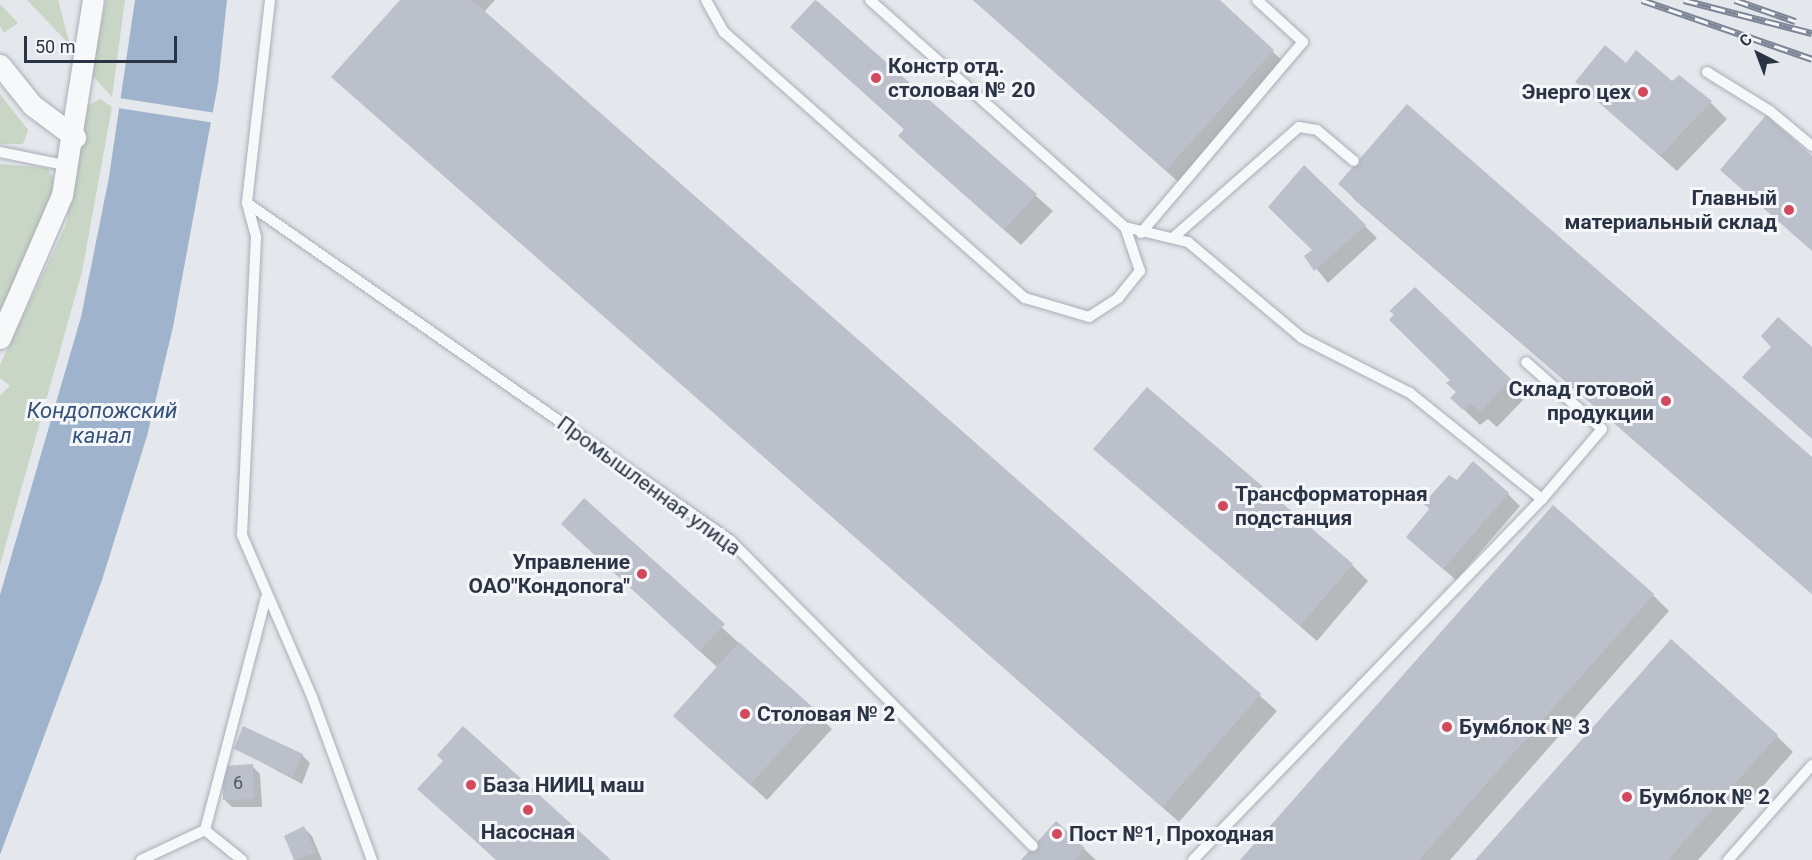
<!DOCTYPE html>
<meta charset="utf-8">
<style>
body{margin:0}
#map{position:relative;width:1812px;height:860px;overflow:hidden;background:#e4e7ec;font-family:Roboto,sans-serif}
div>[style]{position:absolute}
.green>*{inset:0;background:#c9d6c5}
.water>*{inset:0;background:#9fb4cc}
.pier>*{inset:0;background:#e4e7ec}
.shadow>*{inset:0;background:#0003}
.building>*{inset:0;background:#bbc0ca}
.roads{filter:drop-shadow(0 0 2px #a9aeb7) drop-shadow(0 0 2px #a9aeb7)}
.lane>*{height:10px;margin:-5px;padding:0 5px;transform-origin:5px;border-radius:5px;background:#f7f8fa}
.street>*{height:21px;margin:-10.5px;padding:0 10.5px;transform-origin:10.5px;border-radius:10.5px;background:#f7f8fa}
.rail>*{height:7px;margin-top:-3.5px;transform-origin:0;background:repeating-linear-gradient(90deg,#f4f6f9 0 14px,#7d8696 0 28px);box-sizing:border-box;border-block:2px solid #7d8696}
.dots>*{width:16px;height:16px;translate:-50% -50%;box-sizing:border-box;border:3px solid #f4f6f9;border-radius:50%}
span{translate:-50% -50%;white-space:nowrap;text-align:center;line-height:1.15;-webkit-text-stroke:6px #f4f6f9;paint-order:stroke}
.number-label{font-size:18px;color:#4f5766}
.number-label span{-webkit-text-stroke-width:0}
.poi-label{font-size:21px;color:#2b3445;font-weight:700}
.left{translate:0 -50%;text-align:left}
.right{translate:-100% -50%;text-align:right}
.street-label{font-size:21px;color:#2b3445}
.water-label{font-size:22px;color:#34527a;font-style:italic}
.north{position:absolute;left:1728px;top:24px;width:60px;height:60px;-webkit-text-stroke:4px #f4f6f9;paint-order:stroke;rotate:318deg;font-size:16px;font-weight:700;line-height:24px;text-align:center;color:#2b3445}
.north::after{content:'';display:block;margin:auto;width:21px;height:27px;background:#2b3445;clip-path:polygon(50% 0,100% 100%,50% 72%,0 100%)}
.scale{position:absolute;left:24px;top:36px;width:153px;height:27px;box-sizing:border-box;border:3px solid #2b3445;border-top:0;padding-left:8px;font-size:18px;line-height:21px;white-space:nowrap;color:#2b3445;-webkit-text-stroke:4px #f4f6f9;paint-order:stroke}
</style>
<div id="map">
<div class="green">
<div style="clip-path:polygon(27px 0,58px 0,70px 45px)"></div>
<div style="clip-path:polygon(106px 0,125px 0,112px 97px,92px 75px)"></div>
<div style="clip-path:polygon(0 4px,18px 23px,4px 33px,0 26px)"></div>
<div style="clip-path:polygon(0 94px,28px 130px,23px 144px,0 144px)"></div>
<div style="clip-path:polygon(100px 99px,112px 107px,82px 272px,0 565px,0 395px,10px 386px,0 378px,0 365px,66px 225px,87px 106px)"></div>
<div style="clip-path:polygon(0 164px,48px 168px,55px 182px,52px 205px,0 310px)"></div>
</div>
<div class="water">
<div style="clip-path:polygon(135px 0,227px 0,218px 84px,173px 327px,147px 436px,102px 580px,0 855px,0 595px,81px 317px,109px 177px)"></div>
</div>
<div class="pier">
<div style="clip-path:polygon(119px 98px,216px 113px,215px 123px,118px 108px)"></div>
</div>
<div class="shadow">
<div style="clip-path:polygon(402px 0,495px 0,484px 12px,1277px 711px,1179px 822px,333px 77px)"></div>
<div style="clip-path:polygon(973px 0,1217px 0,1289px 67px,1183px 186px)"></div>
<div style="clip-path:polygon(817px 1px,1053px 211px,1021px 245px,916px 152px,905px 130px,792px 27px)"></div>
<div style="clip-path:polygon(1626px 65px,1711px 103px,1727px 119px,1677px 171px,1577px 82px)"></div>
<div style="clip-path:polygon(1304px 167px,1377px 238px,1328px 283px,1306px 256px,1314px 250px)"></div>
<div style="clip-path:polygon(1340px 184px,1812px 459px,1812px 594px,1356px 201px)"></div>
<div style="clip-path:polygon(1415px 289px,1526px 397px,1497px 427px,1488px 419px,1480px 425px,1452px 398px,1457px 393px,1452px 380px,1391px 311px)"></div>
<div style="clip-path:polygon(1095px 449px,1352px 565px,1368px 581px,1317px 641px)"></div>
<div style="clip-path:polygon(1457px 482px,1508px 494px,1520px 506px,1456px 580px,1420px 549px,1430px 510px,1425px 504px)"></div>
<div style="clip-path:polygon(584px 500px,832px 729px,767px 800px,675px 716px,718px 668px,579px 540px)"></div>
<div style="clip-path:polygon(1653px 595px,1669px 611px,1450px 860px,1242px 860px)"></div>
<div style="clip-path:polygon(1777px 736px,1793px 752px,1698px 860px,1477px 860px)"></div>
<div style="clip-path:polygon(235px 748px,302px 755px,310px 763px,302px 784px)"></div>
<div style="clip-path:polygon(252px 766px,260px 774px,262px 807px,232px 807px,224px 799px)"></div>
<div style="clip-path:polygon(304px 828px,312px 836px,322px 860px,295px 860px,286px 837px)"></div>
<div style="clip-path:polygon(1084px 849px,1096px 860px,1022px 860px)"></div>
</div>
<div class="building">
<div style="clip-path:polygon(400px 0,472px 0,1261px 694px,1162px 807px,331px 77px)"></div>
<div style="clip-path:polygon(815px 0,1037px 194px,1004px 230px,898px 136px,904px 129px,790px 27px)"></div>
<div style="clip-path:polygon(973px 0,1220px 0,1274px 50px,1166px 170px)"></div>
<div style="clip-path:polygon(1605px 45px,1626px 63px,1636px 50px,1672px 81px,1679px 75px,1712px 101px,1660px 156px,1575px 82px)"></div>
<div style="clip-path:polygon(1407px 104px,1812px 457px,1812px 594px,1338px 184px)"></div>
<div style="clip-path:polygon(1766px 115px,1812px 156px,1812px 251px,1720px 170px)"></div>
<div style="clip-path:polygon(1304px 165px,1366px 225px,1314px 271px,1304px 256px,1312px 250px,1268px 207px)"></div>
<div style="clip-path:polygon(1415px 287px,1511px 379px,1480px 412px,1470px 403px,1463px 410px,1450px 398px,1456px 392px,1446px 383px,1450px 380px,1389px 320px,1394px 314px,1389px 311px)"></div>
<div style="clip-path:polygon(1778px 317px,1812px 347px,1812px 439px,1742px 377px,1771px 347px,1761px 336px)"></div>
<div style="clip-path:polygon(1147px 387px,1353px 564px,1300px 626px,1093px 449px)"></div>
<div style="clip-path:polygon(1473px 461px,1509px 493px,1443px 569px,1406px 537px,1430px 508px,1423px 504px,1449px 475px,1457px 480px)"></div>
<div style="clip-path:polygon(584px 498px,725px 624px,699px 651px,561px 524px)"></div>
<div style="clip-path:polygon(1553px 505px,1654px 594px,1419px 860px,1240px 860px)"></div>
<div style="clip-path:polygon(1671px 639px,1778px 735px,1668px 860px,1475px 860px)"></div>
<div style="clip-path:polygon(739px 642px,817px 711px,750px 785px,673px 716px)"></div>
<div style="clip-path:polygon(243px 726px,303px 754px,293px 777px,234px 749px)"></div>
<div style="clip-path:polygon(463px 726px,525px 782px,611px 860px,496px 860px,473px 839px,417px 789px,443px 761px,437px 755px)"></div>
<div style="clip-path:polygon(253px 764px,254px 799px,223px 800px,223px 766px)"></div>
<div style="clip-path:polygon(1056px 821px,1085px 848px,1074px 860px,1021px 860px)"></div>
<div style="clip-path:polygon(304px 826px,316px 853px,294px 860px,284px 836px)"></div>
</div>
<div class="roads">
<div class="lane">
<div style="left:270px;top:0;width:204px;rotate:96.5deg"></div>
<div style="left:247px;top:203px;width:35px;rotate:75deg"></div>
<div style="left:256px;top:237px;width:298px;rotate:92.7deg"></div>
<div style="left:242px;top:535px;width:176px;rotate:66.6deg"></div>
<div style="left:312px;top:697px;width:174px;rotate:69.8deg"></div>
<div style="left:706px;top:0;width:37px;rotate:61deg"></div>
<div style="left:724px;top:32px;width:402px;rotate:41.5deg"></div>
<div style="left:1025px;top:298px;width:67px;rotate:16.5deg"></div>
<div style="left:1089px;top:317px;width:35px;rotate:-33deg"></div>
<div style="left:1118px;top:298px;width:35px;rotate:-51deg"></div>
<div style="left:1140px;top:271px;width:46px;rotate:-108.8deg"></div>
<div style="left:870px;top:0;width:341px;rotate:41.7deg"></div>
<div style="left:1125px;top:227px;width:65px;rotate:13.4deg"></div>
<div style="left:1188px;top:242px;width:149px;rotate:40.1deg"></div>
<div style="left:1302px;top:338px;width:121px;rotate:27deg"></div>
<div style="left:1410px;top:393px;width:169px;rotate:38.8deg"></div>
<div style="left:1707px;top:72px;width:74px;rotate:31.8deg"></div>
<div style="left:1770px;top:111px;width:55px;rotate:39.8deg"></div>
<div style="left:0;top:152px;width:70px;rotate:11.5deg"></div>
<div style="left:247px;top:203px;width:590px;rotate:34.93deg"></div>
<div style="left:731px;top:541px;width:429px;rotate:45.3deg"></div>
<div style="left:1141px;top:233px;width:250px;rotate:-49.7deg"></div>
<div style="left:1303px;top:42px;width:62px;rotate:-137.6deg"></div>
<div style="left:1175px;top:236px;width:165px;rotate:-41.3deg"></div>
<div style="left:1299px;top:127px;width:18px;rotate:9deg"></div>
<div style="left:1317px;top:130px;width:48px;rotate:40deg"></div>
<div style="left:141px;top:860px;width:71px;rotate:-25.1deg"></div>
<div style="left:242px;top:860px;width:48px;rotate:-141deg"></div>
<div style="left:205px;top:830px;width:240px;rotate:-75.3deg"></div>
<div style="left:1193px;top:860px;width:502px;rotate:-45.97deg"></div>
<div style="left:1542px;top:499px;width:92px;rotate:-49.4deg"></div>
<div style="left:1602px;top:429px;width:101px;rotate:-138.6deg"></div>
<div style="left:1728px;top:860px;width:127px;rotate:-48.5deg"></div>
</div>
<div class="street">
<div style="left:0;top:65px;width:51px;rotate:51.3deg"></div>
<div style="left:32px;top:105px;width:54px;rotate:36.7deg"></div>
<div style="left:0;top:338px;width:156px;rotate:-66.6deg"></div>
<div style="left:62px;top:195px;width:197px;rotate:-81deg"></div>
</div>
</div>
<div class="rail">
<div style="left:1642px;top:0;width:180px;rotate:19.1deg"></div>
<div style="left:1684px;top:0;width:132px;rotate:14.5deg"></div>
<div style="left:1735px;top:0;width:64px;rotate:19.3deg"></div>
</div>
<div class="dots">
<div style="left:876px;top:78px;background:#d1495b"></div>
<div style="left:1643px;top:92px;background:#d1495b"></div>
<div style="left:1789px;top:210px;background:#d1495b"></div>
<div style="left:1666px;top:401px;background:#d1495b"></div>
<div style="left:1223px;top:506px;background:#d1495b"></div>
<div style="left:642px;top:574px;background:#d1495b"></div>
<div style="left:745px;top:714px;background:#d1495b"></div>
<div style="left:1447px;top:727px;background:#d1495b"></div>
<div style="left:471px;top:785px;background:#d1495b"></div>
<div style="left:1627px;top:797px;background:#d1495b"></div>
<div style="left:528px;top:810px;background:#d1495b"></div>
<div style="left:1057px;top:834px;background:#d1495b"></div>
</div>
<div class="number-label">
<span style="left:238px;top:783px">6</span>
</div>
<div class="poi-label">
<span class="left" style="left:888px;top:78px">Констр отд.<br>столовая № 20</span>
<span class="right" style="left:1631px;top:92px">Энерго цех</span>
<span class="right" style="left:1777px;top:210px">Главный<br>материальный склад</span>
<span class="right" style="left:1654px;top:401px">Склад готовой<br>продукции</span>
<span class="left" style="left:1235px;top:506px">Трансформаторная<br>подстанция</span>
<span class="right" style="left:630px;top:574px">Управление<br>ОАО"Кондопога"</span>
<span class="left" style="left:757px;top:714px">Столовая № 2</span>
<span class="left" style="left:1459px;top:727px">Бумблок № 3</span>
<span class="left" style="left:483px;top:785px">База НИИЦ маш</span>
<span class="left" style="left:1639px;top:797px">Бумблок № 2</span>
<span style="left:528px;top:832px">Насосная</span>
<span class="left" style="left:1069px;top:834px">Пост №1, Проходная</span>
</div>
<div class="street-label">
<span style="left:649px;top:486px;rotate:36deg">Промышленная улица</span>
</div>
<div class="water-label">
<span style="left:102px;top:423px">Кондопожский<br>канал</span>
</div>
<div class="north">С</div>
<div class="scale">50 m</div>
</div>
